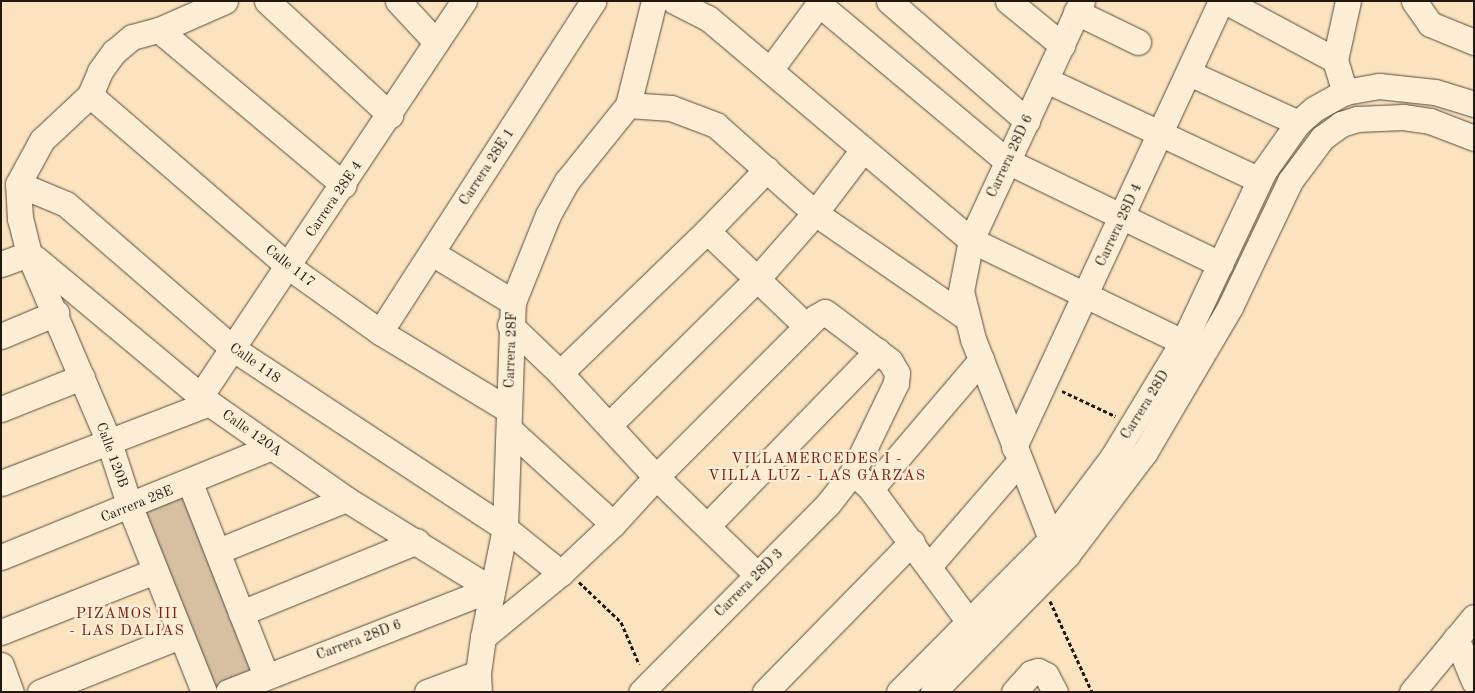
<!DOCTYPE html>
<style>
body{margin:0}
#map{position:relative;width:1475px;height:693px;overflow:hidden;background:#fbe3bf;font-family:"Old Standard TT",serif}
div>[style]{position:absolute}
.green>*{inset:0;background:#d6c0a1}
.path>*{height:3px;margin-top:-1.5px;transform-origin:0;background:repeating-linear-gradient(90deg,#211810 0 4px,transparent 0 6.5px)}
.roads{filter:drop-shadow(0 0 1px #584b3c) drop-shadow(0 0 1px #584b3c)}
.minor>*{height:25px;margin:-12.5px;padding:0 12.5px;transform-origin:12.5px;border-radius:12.5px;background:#fcedd5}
span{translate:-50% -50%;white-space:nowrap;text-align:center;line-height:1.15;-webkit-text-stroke:4.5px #fcedd5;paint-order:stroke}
.street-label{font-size:14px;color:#211810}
.neighbourhood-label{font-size:15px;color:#7a1f14;letter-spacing:1px}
.frame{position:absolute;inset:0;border:2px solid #211810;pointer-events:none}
</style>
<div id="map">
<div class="green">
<div style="clip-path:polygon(190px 491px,264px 679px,214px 690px,142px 510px)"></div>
</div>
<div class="path">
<div style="left:1062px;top:391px;width:59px;rotate:25.3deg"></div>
<div style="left:579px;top:582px;width:58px;rotate:43.6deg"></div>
<div style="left:621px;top:622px;width:46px;rotate:66.8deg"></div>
<div style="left:1050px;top:601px;width:100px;rotate:65.2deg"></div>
</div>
<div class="roads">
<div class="minor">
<div style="left:267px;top:1px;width:168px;rotate:42.8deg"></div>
<div style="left:398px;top:1px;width:54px;rotate:47.2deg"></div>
<div style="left:674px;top:1px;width:38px;rotate:27deg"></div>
<div style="left:708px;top:18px;width:344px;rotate:40.2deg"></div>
<div style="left:971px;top:240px;width:235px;rotate:25.7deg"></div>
<div style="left:889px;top:1px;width:183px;rotate:41deg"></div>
<div style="left:1008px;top:1px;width:70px;rotate:39.2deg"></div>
<div style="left:1225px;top:1px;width:125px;rotate:28.2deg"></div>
<div style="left:1335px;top:60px;width:34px;rotate:73deg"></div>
<div style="left:1414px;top:1px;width:28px;rotate:55deg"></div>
<div style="left:1430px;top:24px;width:48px;rotate:22.2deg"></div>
<div style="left:819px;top:4px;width:245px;rotate:39.9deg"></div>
<div style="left:1007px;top:161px;width:237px;rotate:25.8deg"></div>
<div style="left:1076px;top:12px;width:69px;rotate:25.8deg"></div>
<div style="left:159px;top:30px;width:241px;rotate:40deg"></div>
<div style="left:1335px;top:60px;width:60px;rotate:-77.6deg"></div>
<div style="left:770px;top:70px;width:86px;rotate:-53.5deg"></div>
<div style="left:1189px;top:73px;width:120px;rotate:24.6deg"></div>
<div style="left:1046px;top:80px;width:235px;rotate:25.1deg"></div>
<div style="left:90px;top:95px;width:263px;rotate:40.8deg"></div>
<div style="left:289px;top:267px;width:112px;rotate:35.5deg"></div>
<div style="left:380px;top:332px;width:151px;rotate:31.2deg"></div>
<div style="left:862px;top:151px;width:78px;rotate:127.2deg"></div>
<div style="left:815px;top:213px;width:183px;rotate:34.6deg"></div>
<div style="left:18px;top:184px;width:52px;rotate:22.6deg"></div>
<div style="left:66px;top:204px;width:220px;rotate:40.9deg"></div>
<div style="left:232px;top:348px;width:327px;rotate:33.4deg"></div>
<div style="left:505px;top:528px;width:72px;rotate:38.8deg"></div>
<div style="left:707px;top:231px;width:137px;rotate:43.8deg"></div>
<div style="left:432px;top:253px;width:95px;rotate:31.2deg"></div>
<div style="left:35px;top:258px;width:226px;rotate:39.8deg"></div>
<div style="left:209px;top:403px;width:167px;rotate:35deg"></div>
<div style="left:346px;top:499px;width:171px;rotate:31.8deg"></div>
<div style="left:1px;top:264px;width:30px;rotate:-20deg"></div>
<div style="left:510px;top:325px;width:69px;rotate:43.8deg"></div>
<div style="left:560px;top:373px;width:142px;rotate:47.3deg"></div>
<div style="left:656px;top:477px;width:141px;rotate:44.1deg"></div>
<div style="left:380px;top:332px;width:394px;rotate:-57.2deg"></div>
<div style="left:1px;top:336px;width:60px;rotate:-22.7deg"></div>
<div style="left:560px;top:373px;width:204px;rotate:-44deg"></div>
<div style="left:707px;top:231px;width:86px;rotate:-45.9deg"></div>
<div style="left:201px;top:395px;width:474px;rotate:-56.3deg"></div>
<div style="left:1px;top:409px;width:87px;rotate:-21.6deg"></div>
<div style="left:609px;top:425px;width:208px;rotate:-44.6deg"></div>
<div style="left:757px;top:279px;width:88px;rotate:-48.7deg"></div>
<div style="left:815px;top:213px;width:132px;rotate:-138.4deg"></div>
<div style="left:716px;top:125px;width:48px;rotate:-159.3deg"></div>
<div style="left:671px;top:108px;width:43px;rotate:-176deg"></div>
<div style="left:509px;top:429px;width:141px;rotate:42.4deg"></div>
<div style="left:1014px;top:447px;width:492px;rotate:-65.1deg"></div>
<div style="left:853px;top:472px;width:25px;rotate:43deg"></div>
<div style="left:871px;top:489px;width:165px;rotate:53.6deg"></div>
<div style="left:1px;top:483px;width:223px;rotate:-21deg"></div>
<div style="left:190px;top:483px;width:207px;rotate:68.5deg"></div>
<div style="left:871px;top:489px;width:170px;rotate:-49.5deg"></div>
<div style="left:708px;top:525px;width:243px;rotate:-45.8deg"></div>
<div style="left:1051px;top:539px;width:215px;rotate:-111.3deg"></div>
<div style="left:973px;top:339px;width:49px;rotate:-104deg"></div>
<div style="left:961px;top:291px;width:52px;rotate:-78.9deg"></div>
<div style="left:971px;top:240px;width:264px;rotate:-65.1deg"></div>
<div style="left:218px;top:551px;width:138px;rotate:-22.1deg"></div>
<div style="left:1px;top:557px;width:292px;rotate:-22.1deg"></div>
<div style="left:929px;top:566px;width:139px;rotate:-49.1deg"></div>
<div style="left:241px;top:613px;width:190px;rotate:-22.2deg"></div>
<div style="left:1px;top:632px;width:166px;rotate:-21.6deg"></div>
<div style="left:483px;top:637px;width:101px;rotate:-39.4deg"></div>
<div style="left:561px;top:573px;width:71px;rotate:-43.3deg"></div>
<div style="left:613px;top:524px;width:64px;rotate:-47.5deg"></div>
<div style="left:656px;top:477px;width:226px;rotate:-45deg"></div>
<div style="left:816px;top:317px;width:10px;rotate:-29deg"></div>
<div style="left:825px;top:312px;width:81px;rotate:37deg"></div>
<div style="left:890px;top:361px;width:14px;rotate:60deg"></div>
<div style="left:897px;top:373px;width:10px;rotate:96deg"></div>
<div style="left:896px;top:383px;width:99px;rotate:115.8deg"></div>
<div style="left:853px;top:472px;width:41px;rotate:128deg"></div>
<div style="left:828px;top:504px;width:265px;rotate:134.8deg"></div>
<div style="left:1456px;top:638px;width:47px;rotate:67.3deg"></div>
<div style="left:1px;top:665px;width:29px;rotate:70deg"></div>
<div style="left:40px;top:692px;width:151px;rotate:-21.8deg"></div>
<div style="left:204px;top:692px;width:199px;rotate:-111.8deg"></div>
<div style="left:130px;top:507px;width:68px;rotate:-107.9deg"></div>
<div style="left:109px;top:442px;width:204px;rotate:-113.1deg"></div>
<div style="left:29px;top:254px;width:36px;rotate:-104deg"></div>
<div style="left:20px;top:219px;width:35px;rotate:-93deg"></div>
<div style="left:18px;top:184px;width:50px;rotate:-61.4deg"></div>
<div style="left:42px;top:140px;width:66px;rotate:-43.2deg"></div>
<div style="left:90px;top:95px;width:26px;rotate:-67deg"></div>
<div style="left:100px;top:71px;width:24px;rotate:-54deg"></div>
<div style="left:114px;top:52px;width:23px;rotate:-40deg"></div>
<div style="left:132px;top:37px;width:28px;rotate:-15deg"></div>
<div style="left:159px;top:30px;width:72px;rotate:-23.7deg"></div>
<div style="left:228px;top:692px;width:282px;rotate:-21.4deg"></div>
<div style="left:427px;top:692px;width:54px;rotate:-20.4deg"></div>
<div style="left:479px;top:692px;width:19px;rotate:-93deg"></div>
<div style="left:478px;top:673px;width:36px;rotate:-82deg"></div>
<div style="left:483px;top:637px;width:111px;rotate:-78.6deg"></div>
<div style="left:505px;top:528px;width:226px;rotate:-88deg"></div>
<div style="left:513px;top:302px;width:94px;rotate:-68.1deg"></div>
<div style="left:548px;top:215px;width:39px;rotate:-61deg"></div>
<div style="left:567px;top:181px;width:97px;rotate:-51.2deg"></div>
<div style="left:628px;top:105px;width:107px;rotate:-76deg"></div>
<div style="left:765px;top:692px;width:210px;rotate:-45.6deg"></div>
<div style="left:899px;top:692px;width:216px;rotate:-45.2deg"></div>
<div style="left:1051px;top:539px;width:101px;rotate:-53deg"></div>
<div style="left:1112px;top:458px;width:140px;rotate:-58.7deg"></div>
<div style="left:1185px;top:338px;width:185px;rotate:-64.7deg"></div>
<div style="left:1264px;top:171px;width:59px;rotate:-54.7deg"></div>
<div style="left:1298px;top:123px;width:21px;rotate:-41deg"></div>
<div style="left:1314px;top:109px;width:35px;rotate:-29deg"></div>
<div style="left:1345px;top:92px;width:35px;rotate:-10deg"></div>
<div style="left:1379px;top:86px;width:56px;rotate:6.1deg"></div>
<div style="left:1435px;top:92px;width:41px;rotate:17.1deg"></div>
<div style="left:933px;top:692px;width:192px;rotate:-45.6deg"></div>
<div style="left:1067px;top:555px;width:129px;rotate:-52.9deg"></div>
<div style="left:1145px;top:452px;width:168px;rotate:-59.6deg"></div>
<div style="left:1230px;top:307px;width:140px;rotate:-64.5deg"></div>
<div style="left:1290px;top:181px;width:54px;rotate:-53.3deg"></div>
<div style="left:1322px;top:138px;width:24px;rotate:-36deg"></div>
<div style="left:1341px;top:124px;width:17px;rotate:-17deg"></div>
<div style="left:1357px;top:119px;width:46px;rotate:-2.5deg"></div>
<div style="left:1403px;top:117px;width:27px;rotate:8deg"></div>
<div style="left:1430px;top:121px;width:47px;rotate:21.1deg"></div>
<div style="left:1014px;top:692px;width:25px;rotate:-48deg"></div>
<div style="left:1031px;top:673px;width:7px;rotate:-16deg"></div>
<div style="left:1038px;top:671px;width:9px;rotate:27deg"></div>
<div style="left:1046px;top:675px;width:19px;rotate:62deg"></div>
<div style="left:1412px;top:692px;width:97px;rotate:-50.4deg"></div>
</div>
</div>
<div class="street-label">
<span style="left:1010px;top:156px;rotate:-65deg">Carrera 28D 6</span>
<span style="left:487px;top:167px;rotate:-57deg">Carrera 28E 1</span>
<span style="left:334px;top:199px;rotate:-56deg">Carrera 28E 4</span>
<span style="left:1119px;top:225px;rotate:-65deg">Carrera 28D 4</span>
<span style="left:290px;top:266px;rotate:38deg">Calle 117</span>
<span style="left:511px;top:350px;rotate:-88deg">Carrera 28F</span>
<span style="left:255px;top:363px;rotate:35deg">Calle 118</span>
<span style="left:1145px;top:405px;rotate:-58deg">Carrera 28D</span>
<span style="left:252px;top:433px;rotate:35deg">Calle 120A</span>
<span style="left:112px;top:455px;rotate:70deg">Calle 120B</span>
<span style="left:137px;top:504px;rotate:-22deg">Carrera 28E</span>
<span style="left:749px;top:583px;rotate:-45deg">Carrera 28D 3</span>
<span style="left:359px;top:640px;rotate:-21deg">Carrera 28D 6</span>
</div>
<div class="neighbourhood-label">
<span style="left:817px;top:468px">VILLAMERCEDES I -<br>VILLA LUZ - LAS GARZAS</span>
<span style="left:127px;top:623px">PIZAMOS III<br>- LAS DALIAS</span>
</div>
<div class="frame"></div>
</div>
